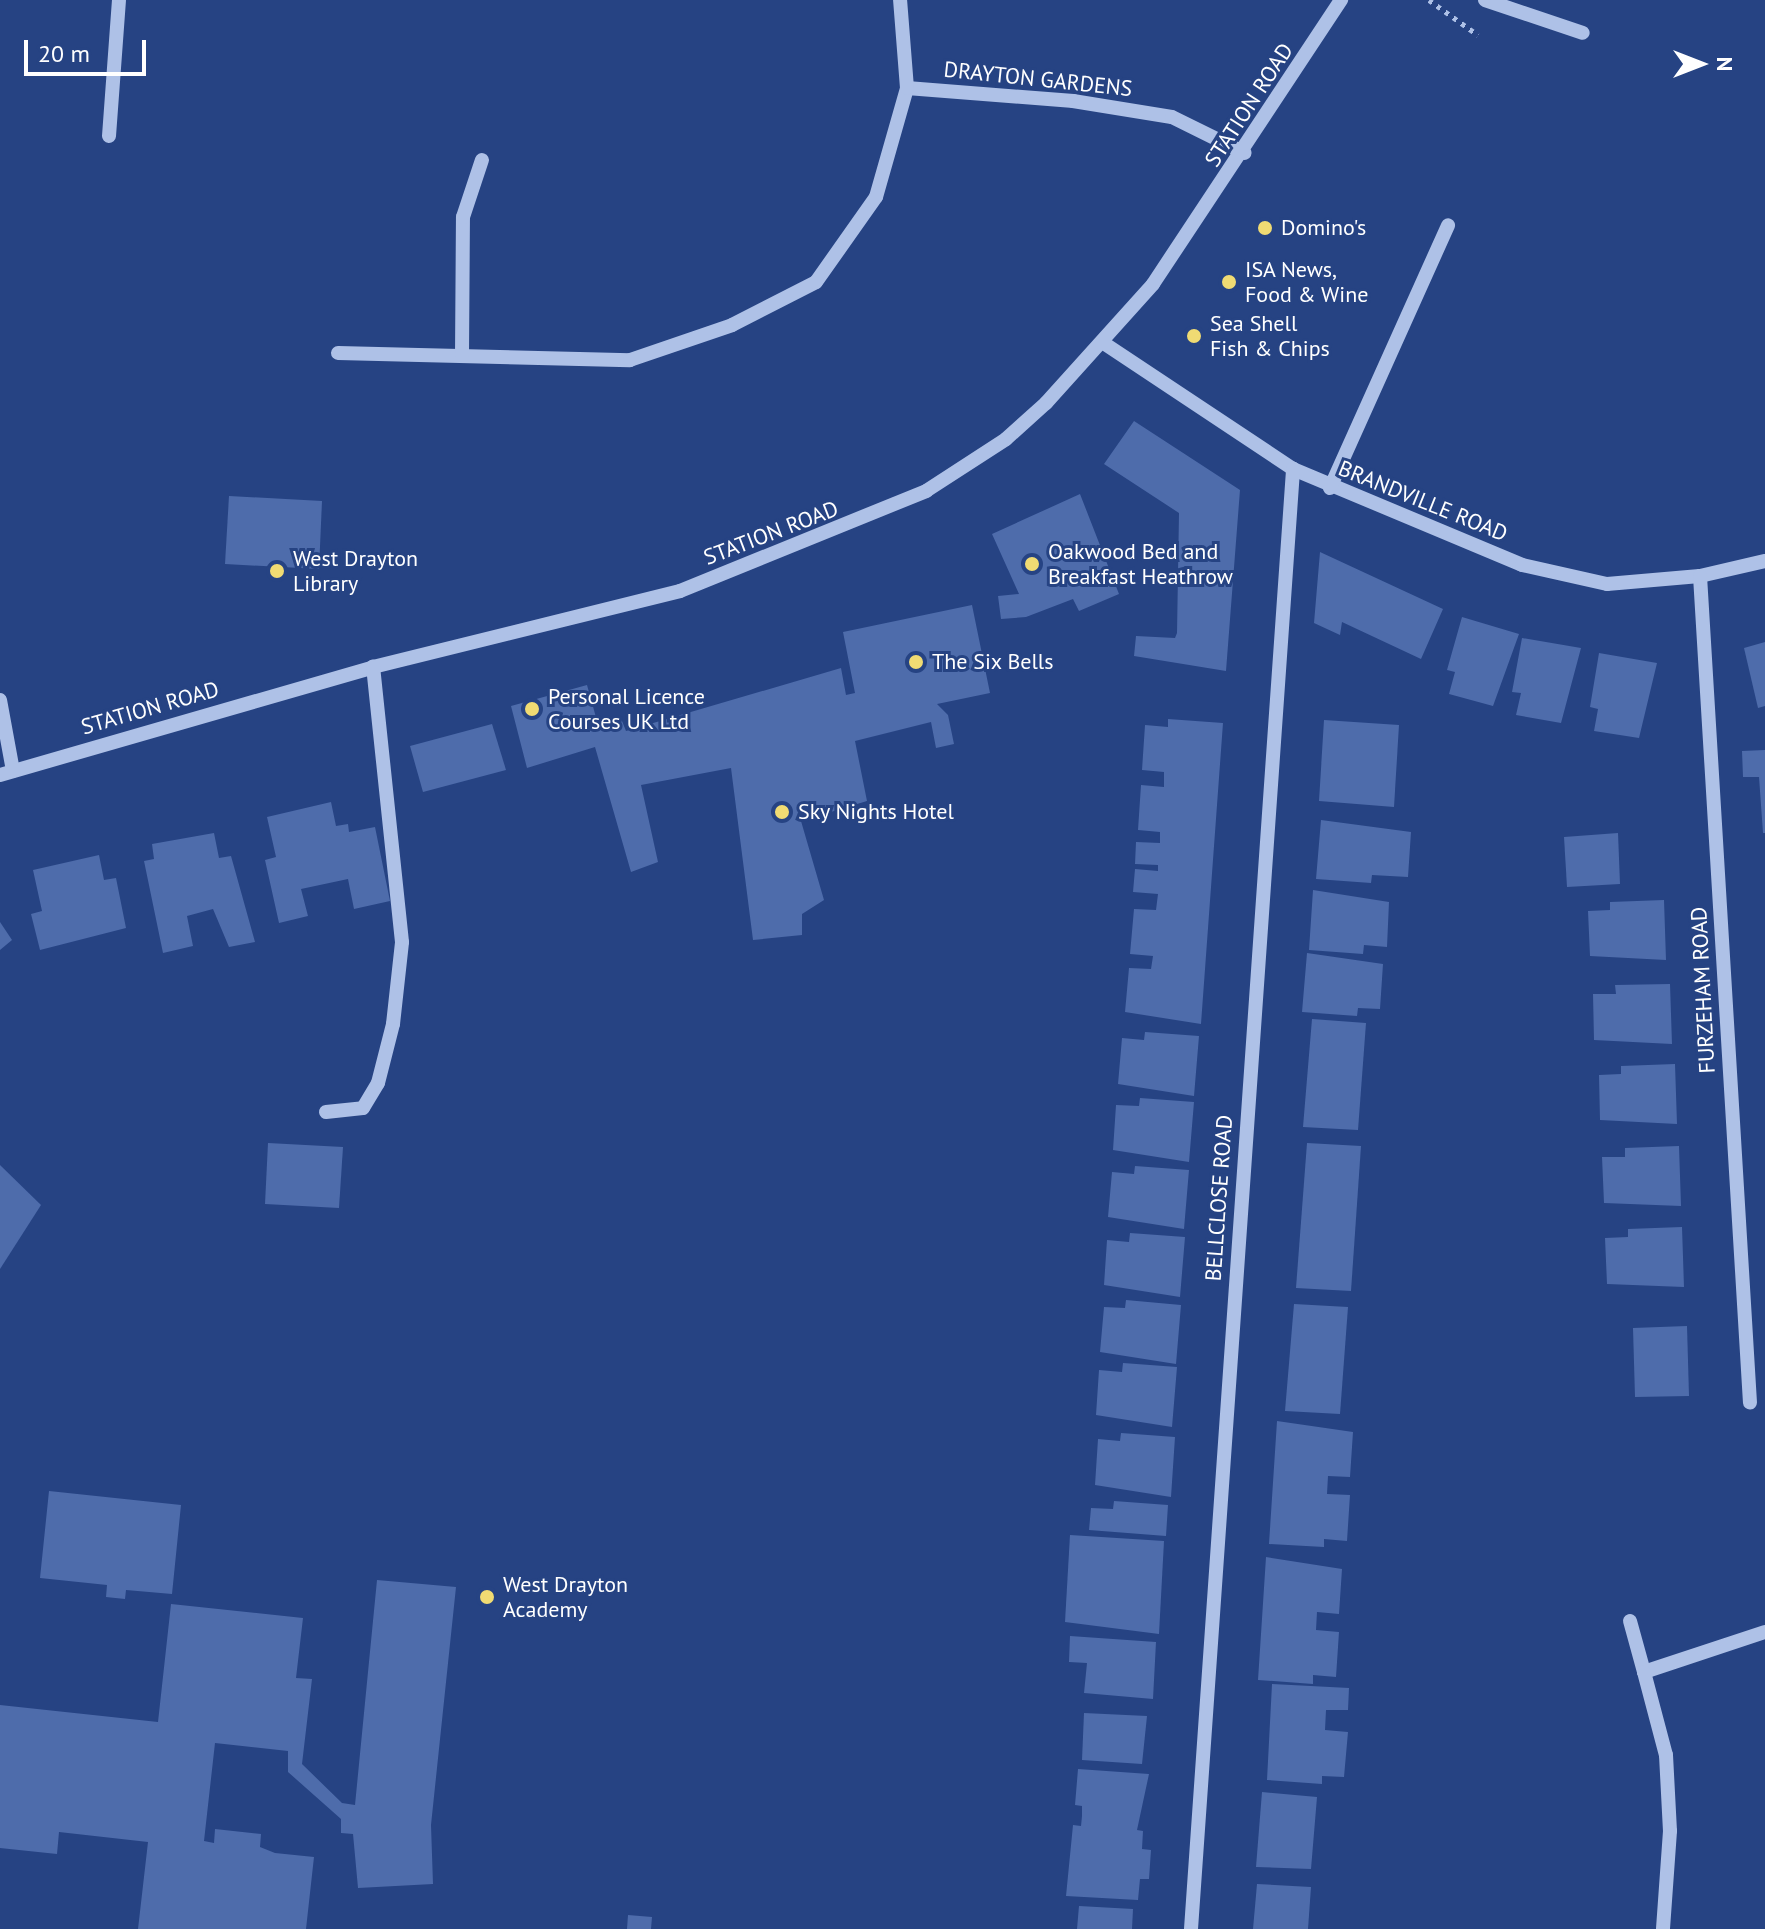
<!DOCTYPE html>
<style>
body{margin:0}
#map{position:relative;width:1765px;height:1929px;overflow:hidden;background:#264383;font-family:"PT Sans",sans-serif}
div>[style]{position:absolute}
.building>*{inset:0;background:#4e6cab}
.path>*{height:5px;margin-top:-2.5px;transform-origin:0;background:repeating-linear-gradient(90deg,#aec1e7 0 4px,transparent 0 10px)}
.minor>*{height:14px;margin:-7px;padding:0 7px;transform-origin:7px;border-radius:7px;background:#aec1e7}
.dots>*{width:22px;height:22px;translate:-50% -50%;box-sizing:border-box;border:4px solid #264383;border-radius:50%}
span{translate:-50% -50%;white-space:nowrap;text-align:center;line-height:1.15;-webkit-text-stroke:6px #264383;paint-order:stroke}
.street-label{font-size:22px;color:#fff}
.poi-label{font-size:22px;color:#fff}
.left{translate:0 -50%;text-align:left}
.north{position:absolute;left:1661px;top:24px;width:80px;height:80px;-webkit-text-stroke:6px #264383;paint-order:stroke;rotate:90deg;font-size:22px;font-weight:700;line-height:32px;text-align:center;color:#fff}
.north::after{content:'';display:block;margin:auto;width:28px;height:36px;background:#fff;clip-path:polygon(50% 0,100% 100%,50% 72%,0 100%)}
.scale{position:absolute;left:24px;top:40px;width:122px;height:36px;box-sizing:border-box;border:4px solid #fff;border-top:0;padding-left:10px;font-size:24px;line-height:28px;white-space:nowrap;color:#fff;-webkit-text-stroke:6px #264383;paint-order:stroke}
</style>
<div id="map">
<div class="building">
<div style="clip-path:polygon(1134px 421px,1240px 490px,1226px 671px,1134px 656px,1136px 636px,1175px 638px,1177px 633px,1179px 513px,1104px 464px)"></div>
<div style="clip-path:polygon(1080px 494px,1119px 594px,1079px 611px,1073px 599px,1026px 617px,1001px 619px,998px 596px,1019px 594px,992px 534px)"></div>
<div style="clip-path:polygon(229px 496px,322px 501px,319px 569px,225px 564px)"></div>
<div style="clip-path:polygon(1320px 552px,1443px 609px,1421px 659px,1342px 622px,1340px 635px,1314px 623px)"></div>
<div style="clip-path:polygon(972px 605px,990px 693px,937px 704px,948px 715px,954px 744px,936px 748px,931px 722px,855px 741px,867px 801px,801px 821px,824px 900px,802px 914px,802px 935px,753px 940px,731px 768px,641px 785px,658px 862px,631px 872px,595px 747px,527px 768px,511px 706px,587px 685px,597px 721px,620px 716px,626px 731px,841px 668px,846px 695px,855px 693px,843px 632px)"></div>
<div style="clip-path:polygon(1462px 617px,1519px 634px,1493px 706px,1449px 694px,1455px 672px,1447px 670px)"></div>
<div style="clip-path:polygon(1522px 638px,1581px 648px,1561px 723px,1516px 715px,1521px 693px,1512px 692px)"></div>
<div style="clip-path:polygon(1765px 642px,1765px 706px,1758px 708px,1744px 648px)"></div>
<div style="clip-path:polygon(1599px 653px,1657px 663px,1639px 738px,1594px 731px,1598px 709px,1590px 707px)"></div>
<div style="clip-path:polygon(1168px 719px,1223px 723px,1201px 1024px,1125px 1012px,1129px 968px,1151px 969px,1153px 956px,1130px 954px,1134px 909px,1156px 910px,1158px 894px,1133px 892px,1135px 869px,1158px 871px,1158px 865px,1135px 864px,1136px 842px,1160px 843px,1160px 832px,1138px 830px,1141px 785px,1164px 787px,1164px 772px,1142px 770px,1145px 725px,1168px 727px)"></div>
<div style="clip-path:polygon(1324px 720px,1399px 725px,1394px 807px,1319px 801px)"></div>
<div style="clip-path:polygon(492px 724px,506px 770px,423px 792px,410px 746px)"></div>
<div style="clip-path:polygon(1765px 750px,1765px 833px,1763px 833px,1759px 777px,1743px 777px,1742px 751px)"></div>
<div style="clip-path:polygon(331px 802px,336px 826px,348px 824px,349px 832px,375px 827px,390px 901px,354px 909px,348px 879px,301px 889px,308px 916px,279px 923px,265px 860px,276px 857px,267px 817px)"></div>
<div style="clip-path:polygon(1321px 820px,1411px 832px,1408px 877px,1372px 875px,1371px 883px,1316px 879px)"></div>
<div style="clip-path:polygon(214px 833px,219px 858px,231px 856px,255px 942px,229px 947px,213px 909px,187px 916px,193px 946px,163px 953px,144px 861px,154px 859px,152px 844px)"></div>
<div style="clip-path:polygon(1618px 833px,1620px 884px,1567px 887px,1564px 837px)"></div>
<div style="clip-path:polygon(99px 855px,104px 880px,116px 878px,126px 928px,40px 950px,31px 914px,42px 911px,33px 870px)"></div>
<div style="clip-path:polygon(1313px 890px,1389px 902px,1387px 947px,1364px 945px,1363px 954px,1309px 950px)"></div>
<div style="clip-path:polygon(1664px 900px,1666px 960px,1590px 956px,1588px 911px,1610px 910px,1610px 902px)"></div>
<div style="clip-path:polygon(0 922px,12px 940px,0 950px)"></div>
<div style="clip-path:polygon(1307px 953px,1383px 964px,1380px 1009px,1358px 1008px,1357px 1016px,1302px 1012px)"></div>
<div style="clip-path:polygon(1670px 984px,1672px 1044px,1594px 1040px,1593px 994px,1616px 994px,1615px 985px)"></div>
<div style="clip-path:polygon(1312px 1019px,1366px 1023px,1358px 1130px,1303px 1127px)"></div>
<div style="clip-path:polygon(1145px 1032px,1199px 1036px,1194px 1096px,1118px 1084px,1122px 1038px,1144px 1040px)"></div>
<div style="clip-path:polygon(1675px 1064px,1677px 1124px,1600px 1120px,1599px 1075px,1621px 1074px,1621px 1066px)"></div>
<div style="clip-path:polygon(1140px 1098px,1194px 1102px,1189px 1162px,1113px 1150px,1116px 1105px,1139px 1106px)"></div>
<div style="clip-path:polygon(268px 1143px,343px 1147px,339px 1208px,265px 1204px)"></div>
<div style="clip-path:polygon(1307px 1143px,1361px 1146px,1351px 1291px,1296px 1288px)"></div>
<div style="clip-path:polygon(1679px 1146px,1681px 1206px,1604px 1203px,1602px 1157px,1625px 1157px,1625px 1148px)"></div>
<div style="clip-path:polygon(0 1165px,41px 1205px,0 1269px)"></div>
<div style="clip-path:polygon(1135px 1166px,1189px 1170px,1184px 1229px,1108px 1217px,1112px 1172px,1134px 1174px)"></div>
<div style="clip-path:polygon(1682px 1227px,1684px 1287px,1607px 1284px,1605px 1238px,1628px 1237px,1628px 1229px)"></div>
<div style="clip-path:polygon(1130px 1233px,1185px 1237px,1180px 1297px,1104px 1285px,1107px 1240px,1129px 1242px)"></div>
<div style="clip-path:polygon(1126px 1300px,1181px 1305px,1176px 1364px,1100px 1352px,1104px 1307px,1125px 1308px)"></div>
<div style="clip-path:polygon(1294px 1304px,1348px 1307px,1340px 1414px,1285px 1411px)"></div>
<div style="clip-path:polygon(1687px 1326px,1689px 1396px,1635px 1397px,1633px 1328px)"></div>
<div style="clip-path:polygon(1123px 1363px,1177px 1367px,1172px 1427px,1096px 1415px,1099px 1370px,1122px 1372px)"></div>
<div style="clip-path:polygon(1277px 1421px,1353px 1432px,1350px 1477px,1328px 1476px,1327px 1494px,1350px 1495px,1347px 1541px,1324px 1539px,1324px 1547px,1269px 1544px)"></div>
<div style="clip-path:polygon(1121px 1433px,1175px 1437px,1171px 1497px,1095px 1485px,1098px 1439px,1120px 1441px)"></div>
<div style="clip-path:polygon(49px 1491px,181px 1505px,172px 1594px,126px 1590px,125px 1599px,106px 1597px,107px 1585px,40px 1578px)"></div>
<div style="clip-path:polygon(1114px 1501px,1168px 1505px,1166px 1536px,1089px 1530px,1091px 1508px,1113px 1509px)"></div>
<div style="clip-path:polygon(1070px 1535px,1164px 1541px,1159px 1634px,1065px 1622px)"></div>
<div style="clip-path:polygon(1266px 1557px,1342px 1569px,1339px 1614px,1317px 1612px,1316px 1630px,1339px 1632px,1336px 1677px,1313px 1675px,1313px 1684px,1258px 1680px)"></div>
<div style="clip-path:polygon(377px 1580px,456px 1587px,431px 1825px,433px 1884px,358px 1888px,353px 1834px,341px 1833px,341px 1819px,288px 1772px,288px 1751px,215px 1743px,204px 1841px,214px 1843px,215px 1829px,261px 1834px,260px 1847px,275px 1853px,314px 1857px,306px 1929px,138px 1929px,148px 1842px,59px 1832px,57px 1854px,0 1848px,0 1705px,158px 1722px,171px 1604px,303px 1618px,296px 1678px,312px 1679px,302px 1764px,342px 1803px,355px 1805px)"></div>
<div style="clip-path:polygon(1070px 1636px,1156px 1642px,1153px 1699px,1084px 1693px,1087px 1663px,1069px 1662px)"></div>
<div style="clip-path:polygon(1272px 1684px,1349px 1688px,1348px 1710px,1326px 1710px,1325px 1730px,1348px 1732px,1344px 1777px,1322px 1776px,1322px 1784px,1267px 1780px)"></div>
<div style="clip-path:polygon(1084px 1713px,1147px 1716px,1142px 1764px,1082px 1760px)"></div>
<div style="clip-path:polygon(1078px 1769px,1149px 1774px,1137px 1830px,1143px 1831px,1142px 1849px,1151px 1850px,1149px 1879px,1140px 1879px,1138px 1900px,1066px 1896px,1073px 1825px,1081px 1826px,1082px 1816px,1082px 1806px,1075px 1805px)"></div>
<div style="clip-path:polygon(1262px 1792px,1317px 1797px,1311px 1869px,1256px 1867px)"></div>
<div style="clip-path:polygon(1257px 1884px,1311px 1887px,1308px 1929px,1253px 1929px)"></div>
<div style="clip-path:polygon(1079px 1906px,1133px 1909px,1132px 1929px,1077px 1929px)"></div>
<div style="clip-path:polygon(628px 1915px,652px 1917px,651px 1929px,627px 1929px)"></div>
</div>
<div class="path">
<div style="left:1429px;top:0;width:60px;rotate:35.5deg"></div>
</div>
<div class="minor">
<div style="left:1485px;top:0;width:103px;rotate:18.6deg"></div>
<div style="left:907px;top:88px;width:167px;rotate:4.5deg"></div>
<div style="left:1073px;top:101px;width:100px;rotate:9.2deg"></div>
<div style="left:1172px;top:117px;width:81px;rotate:26.3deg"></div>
<div style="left:109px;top:136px;width:136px;rotate:-85.8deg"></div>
<div style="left:1102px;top:342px;width:229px;rotate:33.6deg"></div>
<div style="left:1293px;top:469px;width:248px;rotate:22.7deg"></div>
<div style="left:1522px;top:565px;width:87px;rotate:12.6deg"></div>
<div style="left:1607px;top:584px;width:93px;rotate:-4.9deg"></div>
<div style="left:1700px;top:576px;width:67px;rotate:-13deg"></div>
<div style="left:338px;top:353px;width:292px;rotate:1.4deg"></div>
<div style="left:630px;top:360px;width:108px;rotate:-18.9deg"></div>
<div style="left:732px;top:325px;width:94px;rotate:-27.1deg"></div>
<div style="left:816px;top:282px;width:104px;rotate:-54.8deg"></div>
<div style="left:876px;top:197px;width:113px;rotate:-74.1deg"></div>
<div style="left:907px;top:88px;width:88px;rotate:-94.5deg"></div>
<div style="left:462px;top:355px;width:138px;rotate:-89.6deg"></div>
<div style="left:463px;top:217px;width:60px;rotate:-71.6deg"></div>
<div style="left:1330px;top:488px;width:288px;rotate:-65.8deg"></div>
<div style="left:1700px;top:576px;width:828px;rotate:86.54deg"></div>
<div style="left:0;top:700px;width:72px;rotate:79.6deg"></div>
<div style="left:0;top:775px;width:388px;rotate:-16.1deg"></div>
<div style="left:373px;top:667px;width:316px;rotate:-13.9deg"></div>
<div style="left:680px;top:591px;width:266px;rotate:-22.1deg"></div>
<div style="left:926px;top:491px;width:95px;rotate:-33deg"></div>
<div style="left:1006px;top:439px;width:54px;rotate:-42deg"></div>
<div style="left:1046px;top:403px;width:160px;rotate:-48deg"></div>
<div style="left:1153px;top:284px;width:341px;rotate:-56.5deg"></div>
<div style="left:326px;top:1112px;width:37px;rotate:-6deg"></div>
<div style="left:363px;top:1108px;width:29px;rotate:-59deg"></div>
<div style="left:378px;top:1083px;width:61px;rotate:-75.7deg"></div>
<div style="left:393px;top:1024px;width:82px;rotate:-83.7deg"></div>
<div style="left:402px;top:942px;width:277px;rotate:-96deg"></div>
<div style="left:1630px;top:1621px;width:53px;rotate:74.6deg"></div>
<div style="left:1644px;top:1672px;width:127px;rotate:-18.3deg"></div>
<div style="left:1644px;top:1672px;width:86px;rotate:75.2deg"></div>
<div style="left:1666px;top:1755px;width:76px;rotate:87deg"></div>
<div style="left:1670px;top:1831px;width:98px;rotate:94.1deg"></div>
<div style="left:1191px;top:1929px;width:1464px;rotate:-86deg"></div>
</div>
<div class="dots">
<div style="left:1265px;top:228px;background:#f0db73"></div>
<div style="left:1229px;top:282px;background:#f0db73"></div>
<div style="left:1194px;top:336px;background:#f0db73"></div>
<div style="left:1032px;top:564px;background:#f0db73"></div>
<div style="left:277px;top:571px;background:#f0db73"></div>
<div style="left:916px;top:662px;background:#f0db73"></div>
<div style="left:532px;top:709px;background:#f0db73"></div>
<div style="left:782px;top:812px;background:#f0db73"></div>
<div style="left:487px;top:1597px;background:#f0db73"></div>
</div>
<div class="street-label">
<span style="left:1038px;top:79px;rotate:6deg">DRAYTON GARDENS</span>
<span style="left:1249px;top:105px;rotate:-57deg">STATION ROAD</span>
<span style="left:1423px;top:501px;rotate:22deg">BRANDVILLE ROAD</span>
<span style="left:771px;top:533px;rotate:-21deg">STATION ROAD</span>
<span style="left:150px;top:708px;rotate:-16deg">STATION ROAD</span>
<span style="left:1703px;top:990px;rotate:-93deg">FURZEHAM ROAD</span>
<span style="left:1219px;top:1198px;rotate:-86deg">BELLCLOSE ROAD</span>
</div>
<div class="poi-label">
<span class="left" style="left:1281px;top:228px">Domino's</span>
<span class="left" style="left:1245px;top:282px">ISA News,<br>Food &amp; Wine</span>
<span class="left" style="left:1210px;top:336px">Sea Shell<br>Fish &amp; Chips</span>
<span class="left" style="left:1048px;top:564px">Oakwood Bed and<br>Breakfast Heathrow</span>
<span class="left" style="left:293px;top:571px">West Drayton<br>Library</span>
<span class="left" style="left:932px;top:662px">The Six Bells</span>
<span class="left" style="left:548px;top:709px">Personal Licence<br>Courses UK Ltd</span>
<span class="left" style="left:798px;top:812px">Sky Nights Hotel</span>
<span class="left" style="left:503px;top:1597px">West Drayton<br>Academy</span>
</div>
<div class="north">N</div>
<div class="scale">20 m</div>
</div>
